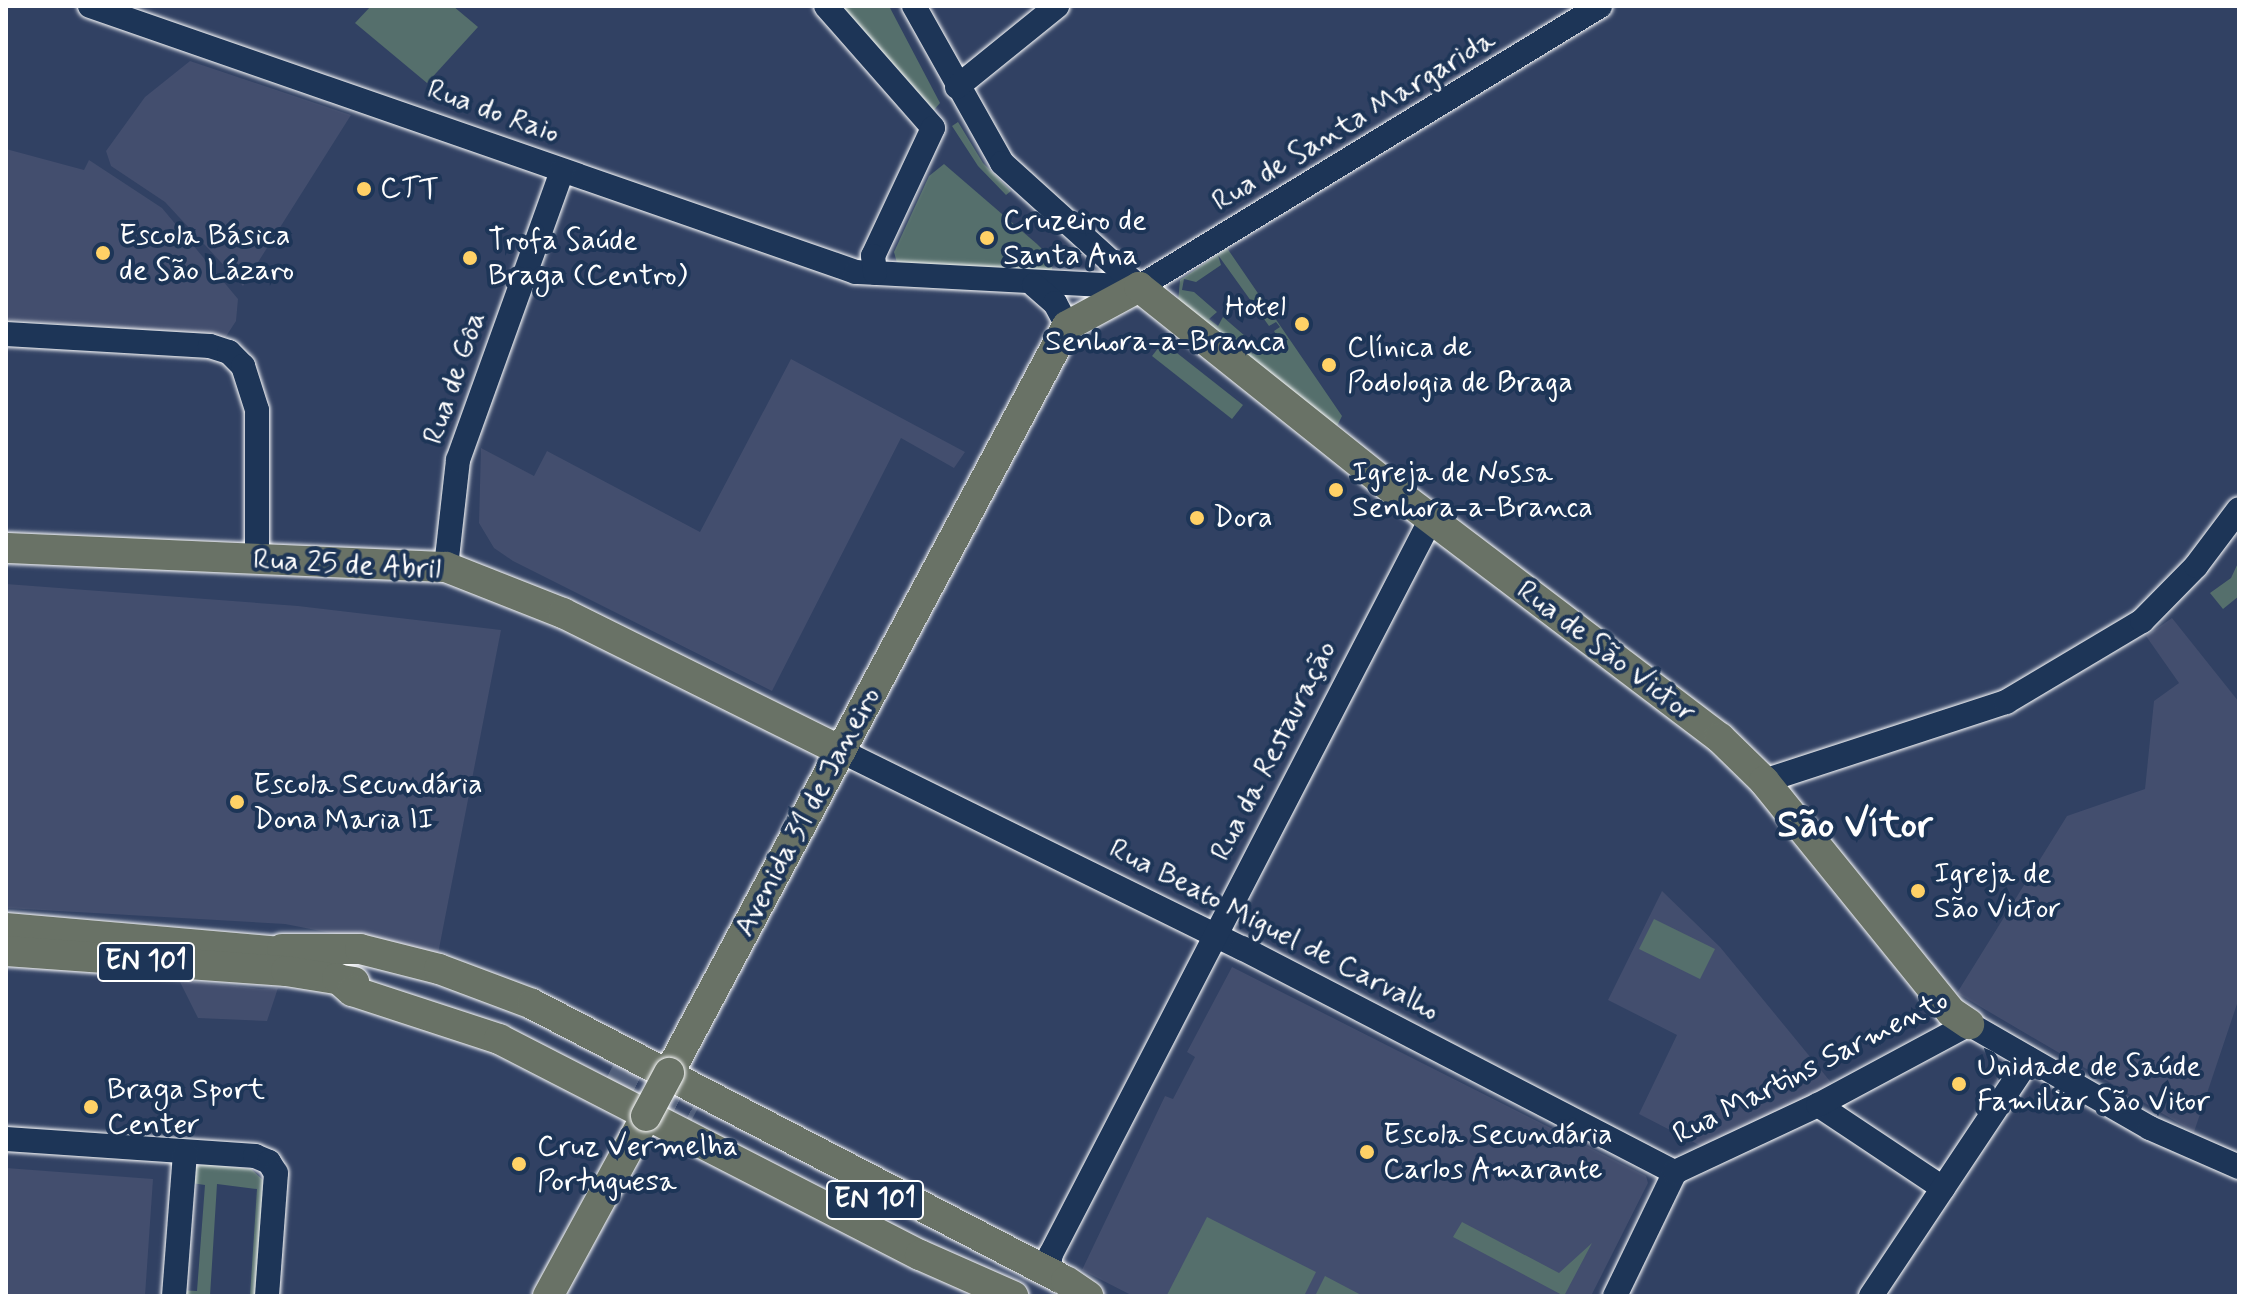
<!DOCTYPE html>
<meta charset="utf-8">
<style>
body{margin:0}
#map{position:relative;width:2245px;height:1302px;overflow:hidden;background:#314163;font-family:Mynerve,sans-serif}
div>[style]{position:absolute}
.built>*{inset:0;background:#434e6e}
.green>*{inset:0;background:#556f6c}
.major-tunnel>*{height:30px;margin-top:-15px;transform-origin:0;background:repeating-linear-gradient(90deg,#505e7a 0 30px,transparent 0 45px)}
.roads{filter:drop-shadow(0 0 2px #fff) drop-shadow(0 0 2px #fff)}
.minor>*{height:24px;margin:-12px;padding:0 12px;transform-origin:12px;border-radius:12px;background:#1d3557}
.major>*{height:30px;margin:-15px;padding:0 15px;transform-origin:15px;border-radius:15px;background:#697266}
.bridges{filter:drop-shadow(0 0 2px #fff) drop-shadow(0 0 2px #fff)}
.major-bridge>*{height:30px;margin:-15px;padding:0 15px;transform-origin:15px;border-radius:15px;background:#697266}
.dots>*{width:22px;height:22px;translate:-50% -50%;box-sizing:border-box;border:4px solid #1d3557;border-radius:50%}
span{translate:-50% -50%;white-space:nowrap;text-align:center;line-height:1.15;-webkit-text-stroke:8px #1d3557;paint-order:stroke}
.shield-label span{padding:2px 6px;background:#1d3557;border:2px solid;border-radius:6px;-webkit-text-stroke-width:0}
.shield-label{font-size:28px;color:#fff;font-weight:700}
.street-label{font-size:30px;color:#fff}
.poi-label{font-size:30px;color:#fff}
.left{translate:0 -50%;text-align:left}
.right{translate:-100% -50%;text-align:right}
.district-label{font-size:38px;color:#fff;font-weight:700}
.frame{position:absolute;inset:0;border:8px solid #fff;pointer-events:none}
</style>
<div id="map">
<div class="built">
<div style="clip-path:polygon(190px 61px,351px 115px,243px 286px,165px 202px,111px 166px,106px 151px,145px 97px)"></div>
<div style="clip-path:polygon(6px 149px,84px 170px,89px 160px,162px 208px,238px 299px,236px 321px,225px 338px,6px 319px)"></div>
<div style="clip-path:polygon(791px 359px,965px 452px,954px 468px,901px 438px,772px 691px,513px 561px,494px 548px,479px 523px,481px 448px,534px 476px,547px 451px,700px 532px)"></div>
<div style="clip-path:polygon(6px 584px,298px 606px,501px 630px,438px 954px,285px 924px,6px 908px)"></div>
<div style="clip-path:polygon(2172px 618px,2239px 702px,2239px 998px,2194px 1132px,1957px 993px,2067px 816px,2145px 789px,2154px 701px,2179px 683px,2146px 636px)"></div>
<div style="clip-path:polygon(1662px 891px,1720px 947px,1834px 1086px,1701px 1146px,1639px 1114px,1677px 1035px,1608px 1000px)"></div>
<div style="clip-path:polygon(1232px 967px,1646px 1176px,1648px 1183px,1591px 1296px,1133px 1296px,1082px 1270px,1165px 1096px,1173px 1099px,1195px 1057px,1187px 1052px)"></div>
<div style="clip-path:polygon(179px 980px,262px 989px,278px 988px,267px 1021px,198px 1018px)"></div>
<div style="clip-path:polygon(6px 1168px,153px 1179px,145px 1296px,6px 1296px)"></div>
</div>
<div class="green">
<div style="clip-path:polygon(371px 6px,453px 6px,478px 27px,427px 83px,355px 23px)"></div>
<div style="clip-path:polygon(839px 6px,889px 6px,940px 103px,934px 110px)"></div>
<div style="clip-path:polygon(958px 122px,983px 163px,1011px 191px,1006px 195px,978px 166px,952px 126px)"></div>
<div style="clip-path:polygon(944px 164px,1037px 244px,1052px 259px,1052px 270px,897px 263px,894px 252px,929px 176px)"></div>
<div style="clip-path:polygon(evenodd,1227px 248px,1342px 416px,1337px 426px,1178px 302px,1180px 280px,1227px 248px,1218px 255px,1269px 326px,1276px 322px,1280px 327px,1274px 331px,1279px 339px,1264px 352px,1257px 346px,1253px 354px,1245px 347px,1252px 342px,1245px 336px,1223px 317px,1218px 326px,1209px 319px,1217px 312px,1194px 292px,1182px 290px,1184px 279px,1196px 282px,1221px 265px,1218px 255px)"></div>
<div style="clip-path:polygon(1163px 342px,1243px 405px,1232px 419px,1152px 356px)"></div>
<div style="clip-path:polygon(2238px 563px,2239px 596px,2223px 609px,2210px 593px,2231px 578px)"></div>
<div style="clip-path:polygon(1654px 919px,1715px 949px,1700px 979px,1639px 949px)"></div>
<div style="clip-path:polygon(204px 1164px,251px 1169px,263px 1180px,257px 1296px,250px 1296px,257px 1189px,217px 1184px,210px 1296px,178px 1296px,178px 1290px,197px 1291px,205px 1185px,191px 1183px,195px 1167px)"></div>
<div style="clip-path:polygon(1207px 1217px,1316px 1272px,1304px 1296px,1167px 1295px)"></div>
<div style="clip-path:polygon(1462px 1222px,1559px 1273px,1592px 1243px,1564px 1296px,1453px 1237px)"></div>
<div style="clip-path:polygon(1325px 1276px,1363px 1296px,1315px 1296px)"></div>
</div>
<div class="major-tunnel">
<div style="left:608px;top:1075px;width:95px;rotate:27.6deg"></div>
</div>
<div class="roads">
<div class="minor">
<div style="left:90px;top:6px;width:811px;rotate:19.15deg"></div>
<div style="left:856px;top:272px;width:283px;rotate:3deg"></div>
<div style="left:826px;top:6px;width:162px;rotate:48.7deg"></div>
<div style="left:933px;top:128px;width:141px;rotate:115.1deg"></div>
<div style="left:873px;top:256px;width:17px;rotate:83deg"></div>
<div style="left:914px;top:6px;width:180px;rotate:60.7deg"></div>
<div style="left:1002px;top:163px;width:185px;rotate:42.1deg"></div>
<div style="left:957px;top:87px;width:129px;rotate:-39deg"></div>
<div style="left:1034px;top:285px;width:28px;rotate:41deg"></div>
<div style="left:1055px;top:303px;width:26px;rotate:62deg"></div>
<div style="left:1139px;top:287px;width:540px;rotate:-31.36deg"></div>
<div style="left:6px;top:334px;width:204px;rotate:3.4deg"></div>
<div style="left:210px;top:346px;width:20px;rotate:18deg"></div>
<div style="left:229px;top:352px;width:20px;rotate:45deg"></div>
<div style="left:243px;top:366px;width:46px;rotate:72.3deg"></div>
<div style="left:257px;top:410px;width:150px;rotate:90deg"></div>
<div style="left:446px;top:567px;width:108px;rotate:-83.6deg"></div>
<div style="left:458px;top:460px;width:307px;rotate:-70.2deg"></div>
<div style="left:841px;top:751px;width:447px;rotate:26.2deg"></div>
<div style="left:1242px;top:948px;width:488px;rotate:27.4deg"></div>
<div style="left:1764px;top:781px;width:255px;rotate:-18.1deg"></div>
<div style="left:2006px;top:702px;width:158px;rotate:-30.8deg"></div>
<div style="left:2142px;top:621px;width:77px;rotate:-45.5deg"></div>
<div style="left:2196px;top:566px;width:71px;rotate:-53deg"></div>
<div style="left:1818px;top:1105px;width:150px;rotate:33.6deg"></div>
<div style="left:6px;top:1139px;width:250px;rotate:3.9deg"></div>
<div style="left:255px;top:1156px;width:15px;rotate:23deg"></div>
<div style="left:269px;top:1162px;width:13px;rotate:58deg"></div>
<div style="left:276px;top:1173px;width:123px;rotate:94.2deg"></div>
<div style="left:1048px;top:1272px;width:18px;rotate:-81deg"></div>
<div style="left:1051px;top:1254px;width:827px;rotate:-62.66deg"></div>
<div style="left:174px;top:1296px;width:144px;rotate:-85.6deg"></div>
<div style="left:1615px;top:1296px;width:138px;rotate:-64.2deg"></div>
<div style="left:1675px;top:1172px;width:158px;rotate:-25.1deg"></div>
<div style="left:1818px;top:1105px;width:171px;rotate:-28.2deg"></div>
<div style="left:1969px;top:1024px;width:209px;rotate:29.9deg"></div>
<div style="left:2150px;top:1128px;width:97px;rotate:23.7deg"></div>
<div style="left:1871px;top:1296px;width:285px;rotate:-56.3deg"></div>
</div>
<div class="major">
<div style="left:6px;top:548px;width:440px;rotate:2.5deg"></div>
<div style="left:446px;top:567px;width:126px;rotate:21.5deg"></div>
<div style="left:563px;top:613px;width:310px;rotate:26.4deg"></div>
<div style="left:6px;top:928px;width:296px;rotate:5deg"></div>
<div style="left:282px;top:949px;width:78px"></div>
<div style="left:360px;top:949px;width:81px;rotate:14.2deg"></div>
<div style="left:439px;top:969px;width:99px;rotate:20.6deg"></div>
<div style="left:532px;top:1004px;width:595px;rotate:27.43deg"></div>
<div style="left:6px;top:951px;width:281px;rotate:4.1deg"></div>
<div style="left:286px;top:971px;width:69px;rotate:9.2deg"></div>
<div style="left:337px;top:978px;width:20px;rotate:41deg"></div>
<div style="left:352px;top:991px;width:155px;rotate:18.1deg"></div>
<div style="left:499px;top:1039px;width:473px;rotate:27.2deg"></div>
<div style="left:920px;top:1255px;width:102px;rotate:23.8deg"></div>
<div style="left:669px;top:1073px;width:846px;rotate:-61.95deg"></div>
<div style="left:1067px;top:326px;width:82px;rotate:-28.4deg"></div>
<div style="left:1139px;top:287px;width:335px;rotate:38.6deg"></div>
<div style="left:1401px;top:496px;width:400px;rotate:37.2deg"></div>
<div style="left:1720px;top:738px;width:62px;rotate:44.3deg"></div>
<div style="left:1764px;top:781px;width:297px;rotate:51deg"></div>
<div style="left:1951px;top:1012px;width:22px;rotate:34deg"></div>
<div style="left:1066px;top:1281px;width:27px;rotate:34deg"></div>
<div style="left:548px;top:1296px;width:205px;rotate:-61.4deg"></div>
</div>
</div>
<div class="bridges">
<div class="major-bridge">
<div style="left:646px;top:1116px;width:49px;rotate:-61.9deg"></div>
</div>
</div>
<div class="dots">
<div style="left:364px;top:189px;background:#ffd166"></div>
<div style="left:987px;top:238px;background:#ffd166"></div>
<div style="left:103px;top:253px;background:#ffd166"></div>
<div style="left:470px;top:258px;background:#ffd166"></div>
<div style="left:1302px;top:324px;background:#ffd166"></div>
<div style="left:1329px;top:365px;background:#ffd166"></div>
<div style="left:1336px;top:490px;background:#ffd166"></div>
<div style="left:1197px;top:518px;background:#ffd166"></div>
<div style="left:237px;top:802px;background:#ffd166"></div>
<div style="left:1918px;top:891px;background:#ffd166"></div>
<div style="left:1959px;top:1084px;background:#ffd166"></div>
<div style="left:91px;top:1107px;background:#ffd166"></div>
<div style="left:1367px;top:1152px;background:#ffd166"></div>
<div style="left:519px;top:1164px;background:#ffd166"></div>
</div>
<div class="shield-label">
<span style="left:146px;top:962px">EN 101</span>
<span style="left:875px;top:1200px">EN 101</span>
</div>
<div class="street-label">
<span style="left:493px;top:112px;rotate:20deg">Rua do Raio</span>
<span style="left:1354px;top:121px;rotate:-31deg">Rua de Santa Margarida</span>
<span style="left:455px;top:378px;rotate:-71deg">Rua de Gôa</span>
<span style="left:347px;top:565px;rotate:3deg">Rua 25 de Abril</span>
<span style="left:1606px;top:652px;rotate:37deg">Rua de São Victor</span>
<span style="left:1274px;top:751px;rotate:-63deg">Rua da Restauração</span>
<span style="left:808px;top:812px;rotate:-62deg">Avenida 31 de Janeiro</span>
<span style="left:1274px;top:930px;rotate:27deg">Rua Beato Miguel de Carvalho</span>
<span style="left:1811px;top:1068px;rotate:-27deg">Rua Martins Sarmento</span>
</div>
<div class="poi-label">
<span class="left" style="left:380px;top:189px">CTT</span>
<span class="left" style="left:1003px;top:238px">Cruzeiro de<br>Santa Ana</span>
<span class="left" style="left:119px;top:253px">Escola Básica<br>de São Lázaro</span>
<span class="left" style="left:488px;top:258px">Trofa Saúde<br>Braga (Centro)</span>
<span class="right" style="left:1286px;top:324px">Hotel<br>Senhora-a-Branca</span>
<span class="left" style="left:1347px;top:365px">Clínica de<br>Podologia de Braga</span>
<span class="left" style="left:1352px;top:490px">Igreja de Nossa<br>Senhora-a-Branca</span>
<span class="left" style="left:1213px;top:518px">Dora</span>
<span class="left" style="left:253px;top:802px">Escola Secundária<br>Dona Maria II</span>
<span class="left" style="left:1934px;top:891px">Igreja de<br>São Victor</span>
<span class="left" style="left:1977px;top:1084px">Unidade de Saúde<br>Familiar São Vitor</span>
<span class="left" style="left:107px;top:1107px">Braga Sport<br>Center</span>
<span class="left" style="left:1383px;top:1152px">Escola Secundária<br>Carlos Amarante</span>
<span class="left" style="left:537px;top:1164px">Cruz Vermelha<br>Portuguesa</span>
</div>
<div class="district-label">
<span style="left:1855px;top:826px">São Vítor</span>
</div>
<div class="frame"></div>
</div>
